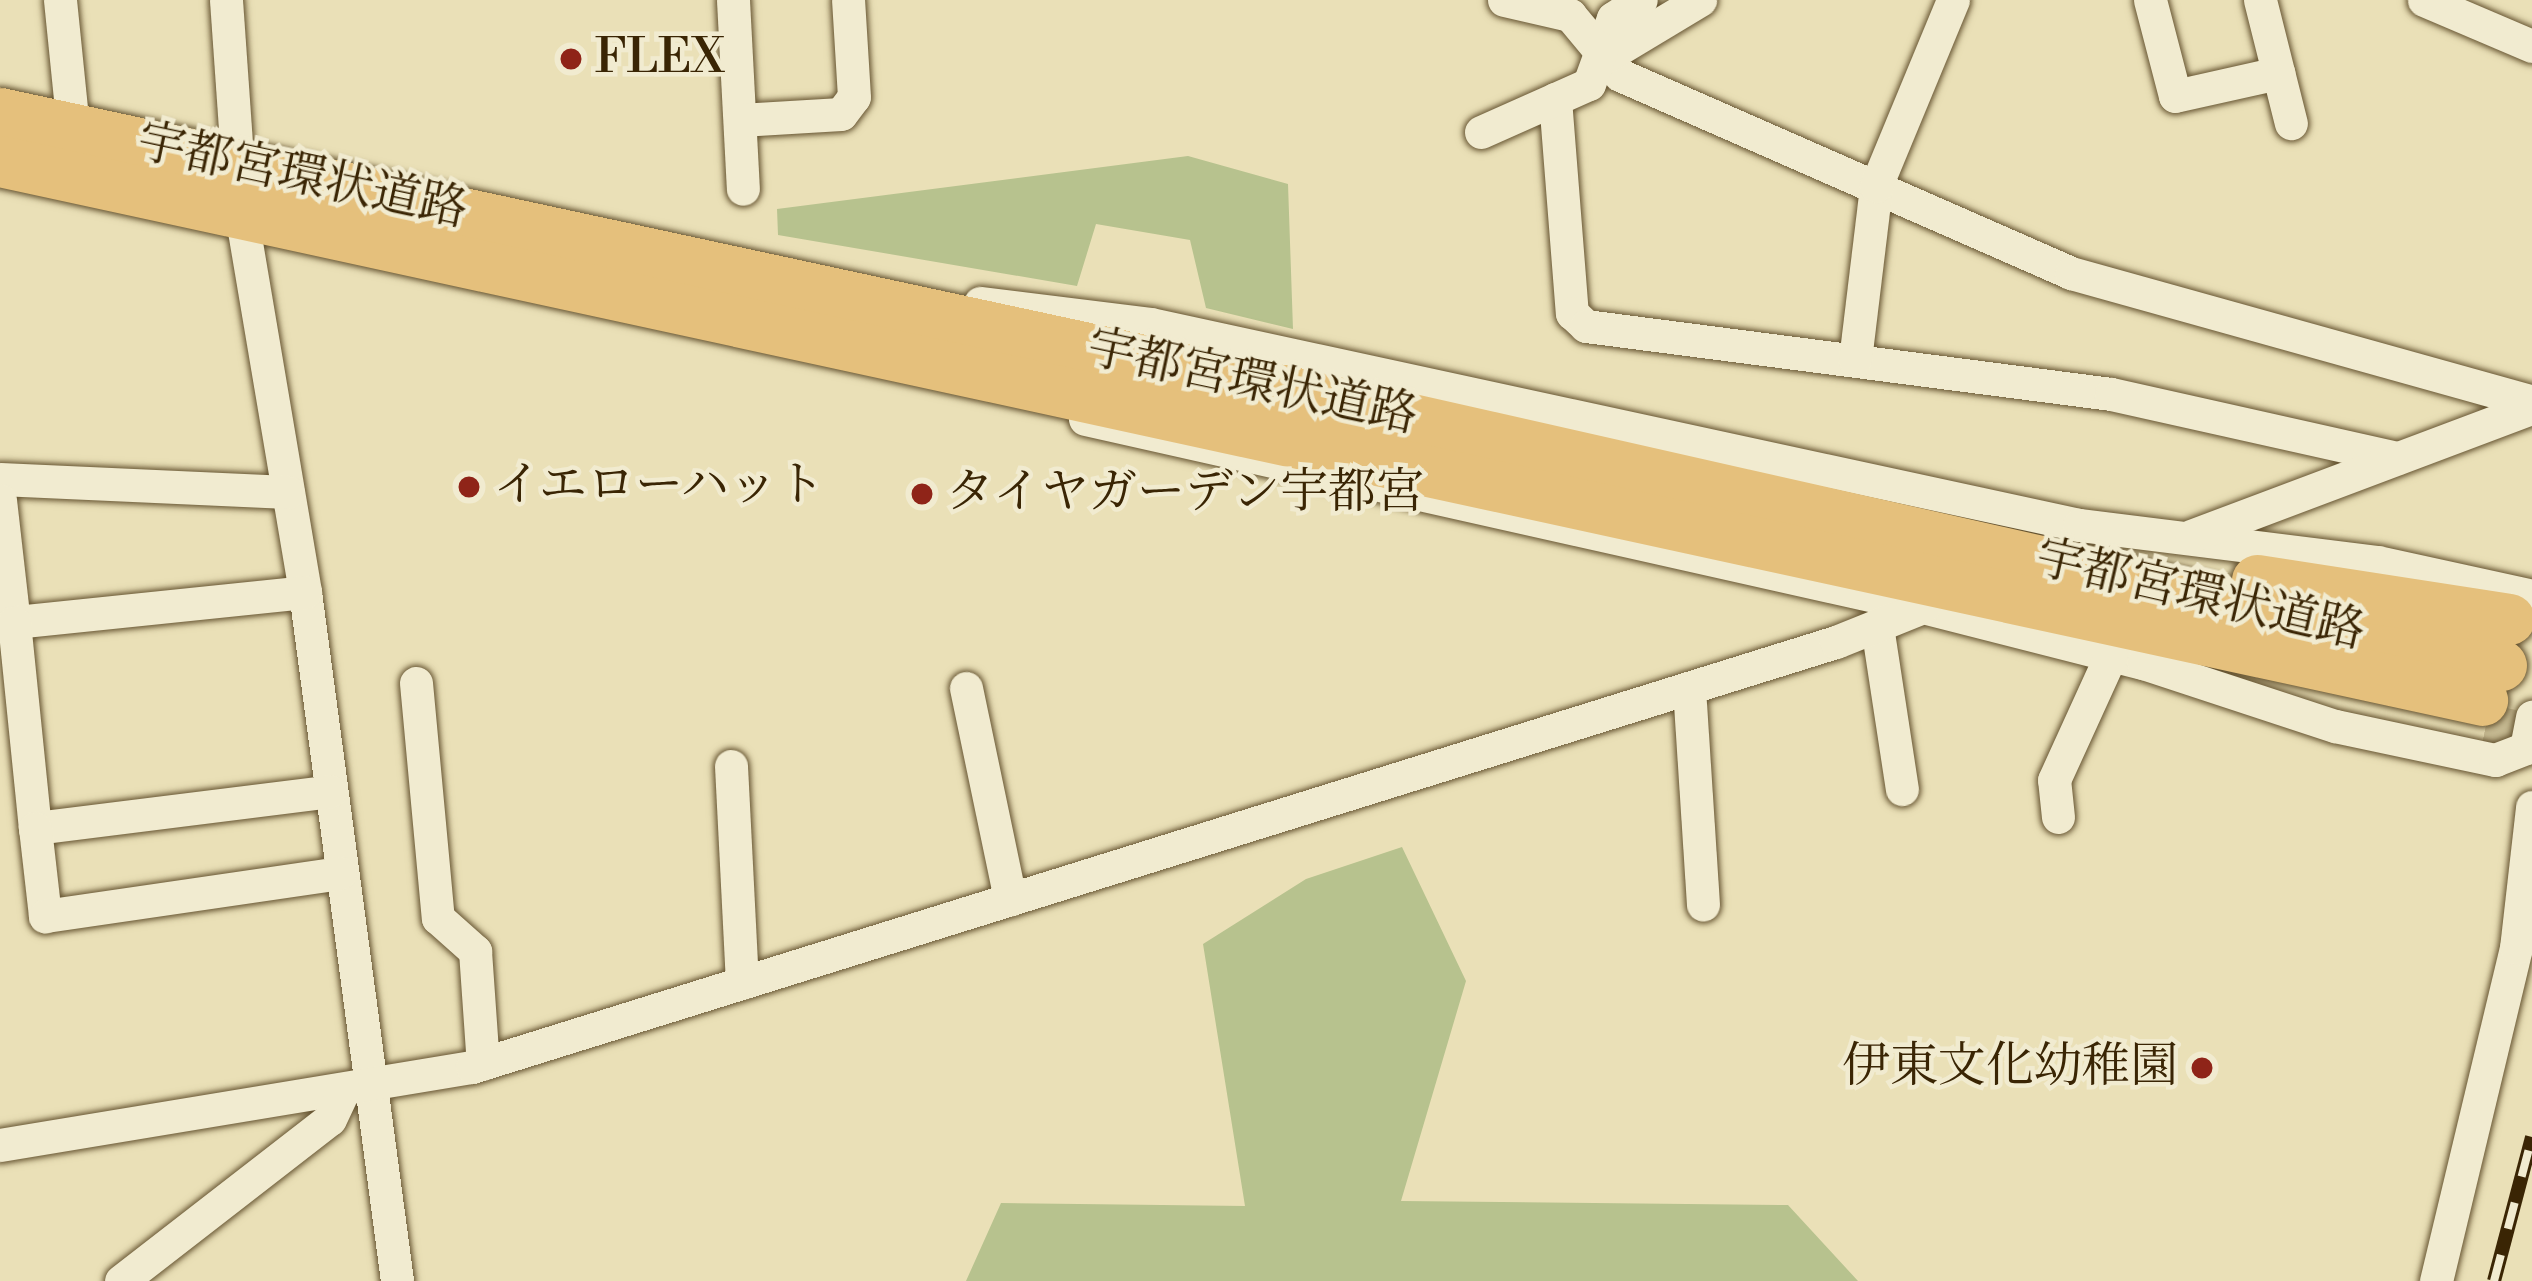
<!DOCTYPE html>
<meta charset="utf-8">
<style>
body{margin:0}
#map{position:relative;width:2532px;height:1281px;overflow:hidden;background:#eae0b7;font-family:"Libre Bodoni","Noto Serif JP",serif}
div>[style]{position:absolute}
.green>*{inset:0;background:#b7c28e}
.primary-tunnel>*{height:51px;margin-top:-25.5px;transform-origin:0;background:repeating-linear-gradient(90deg,#c7bb93 0 51px,transparent 0 77px)}
.roads{filter:drop-shadow(0 0 3px #665431) drop-shadow(0 0 3px #665431)}
.minor>*{height:33px;margin:-16.5px;padding:0 16.5px;transform-origin:16.5px;border-radius:16.5px;background:#f1ebd0}
.primary>*{height:51px;margin:-25.5px;padding:0 25.5px;transform-origin:25.5px;border-radius:25.5px;background:#e5c07c}
.rail>*{height:14px;margin-top:-7px;transform-origin:0;background:repeating-linear-gradient(90deg,#f1ebd0 0 27px,#3a2504 0 54px);box-sizing:border-box;border-block:3px solid #3a2504}
.dots>*{width:33px;height:33px;translate:-50% -50%;box-sizing:border-box;border:6px solid #f1ebd0;border-radius:50%}
span{translate:-50% -50%;white-space:nowrap;text-align:center;line-height:1.15;-webkit-text-stroke:9px #f1ebd0;paint-order:stroke}
.poi-label{font-size:48px;color:#3a2504}
.left{translate:0 -50%;text-align:left}
.right{translate:-100% -50%;text-align:right}
.street-label{font-size:48px;color:#3a2504}
</style>
<div id="map">
<div class="green">
<div style="clip-path:polygon(1188px 156px,1288px 184px,1293px 329px,1206px 308px,1190px 240px,1096px 224px,1077px 286px,778px 235px,777px 209px)"></div>
<div style="clip-path:polygon(1402px 847px,1466px 981px,1401px 1201px,1788px 1205px,1858px 1281px,966px 1281px,1001px 1203px,1245px 1206px,1203px 944px,1306px 879px)"></div>
</div>
<div class="primary-tunnel">
<div style="left:2485px;top:729px;width:48px;rotate:12deg"></div>
</div>
<div class="roads">
<div class="minor">
<div style="left:60px;top:0;width:130px;rotate:84.2deg"></div>
<div style="left:226px;top:0;width:214px;rotate:86deg"></div>
<div style="left:241px;top:213px;width:384px;rotate:80.4deg"></div>
<div style="left:305px;top:592px;width:695px;rotate:82.39deg"></div>
<div style="left:733px;top:0;width:189px;rotate:87deg"></div>
<div style="left:1504px;top:0;width:68px;rotate:12.8deg"></div>
<div style="left:1570px;top:15px;width:78px;rotate:50.2deg"></div>
<div style="left:1620px;top:75px;width:493px;rotate:23.7deg"></div>
<div style="left:2071px;top:273px;width:479px;rotate:15.6deg"></div>
<div style="left:2150px;top:0;width:99px;rotate:75.4deg"></div>
<div style="left:2175px;top:96px;width:106px;rotate:-12.6deg"></div>
<div style="left:2260px;top:0;width:127px;rotate:75.9deg"></div>
<div style="left:2424px;top:0;width:117px;rotate:23.1deg"></div>
<div style="left:1605px;top:57px;width:111px;rotate:-31deg"></div>
<div style="left:1555px;top:99px;width:215px;rotate:85.5deg"></div>
<div style="left:1572px;top:313px;width:19px;rotate:43deg"></div>
<div style="left:1586px;top:326px;width:529px;rotate:7.38deg"></div>
<div style="left:2111px;top:394px;width:293px;rotate:12.6deg"></div>
<div style="left:740px;top:120px;width:101px;rotate:-3.4deg"></div>
<div style="left:841px;top:114px;width:21px;rotate:-53deg"></div>
<div style="left:854px;top:97px;width:97px;rotate:-93.5deg"></div>
<div style="left:1481px;top:132px;width:118px;rotate:-24deg"></div>
<div style="left:1589px;top:84px;width:70px;rotate:-70deg"></div>
<div style="left:1613px;top:18px;width:33px;rotate:-33deg"></div>
<div style="left:980px;top:303px;width:171px;rotate:7deg"></div>
<div style="left:1150px;top:324px;width:950px;rotate:12.21deg"></div>
<div style="left:2079px;top:525px;width:301px;rotate:7.1deg"></div>
<div style="left:2378px;top:562px;width:158px;rotate:12.4deg"></div>
<div style="left:1855px;top:360px;width:175px;rotate:-83.1deg"></div>
<div style="left:1876px;top:186px;width:201px;rotate:-67.5deg"></div>
<div style="left:1085px;top:419px;width:859px;rotate:12.64deg"></div>
<div style="left:1923px;top:607px;width:227px;rotate:14.3deg"></div>
<div style="left:2143px;top:663px;width:202px;rotate:18.2deg"></div>
<div style="left:2335px;top:726px;width:164px;rotate:12deg"></div>
<div style="left:2495px;top:760px;width:33px;rotate:-21deg"></div>
<div style="left:2526px;top:748px;width:32px;rotate:-79deg"></div>
<div style="left:0;top:479px;width:288px;rotate:2.6deg"></div>
<div style="left:0;top:500px;width:123px;rotate:83.5deg"></div>
<div style="left:2191px;top:536px;width:364px;rotate:-20.6deg"></div>
<div style="left:305px;top:592px;width:293px;rotate:174.1deg"></div>
<div style="left:14px;top:622px;width:207px;rotate:84.2deg"></div>
<div style="left:35px;top:828px;width:297px;rotate:-7.1deg"></div>
<div style="left:1877px;top:626px;width:165px;rotate:81.3deg"></div>
<div style="left:416px;top:683px;width:236px;rotate:84.7deg"></div>
<div style="left:438px;top:918px;width:50px;rotate:41.7deg"></div>
<div style="left:475px;top:951px;width:113px;rotate:86deg"></div>
<div style="left:966px;top:688px;width:216px;rotate:78.2deg"></div>
<div style="left:1689px;top:688px;width:217px;rotate:86.3deg"></div>
<div style="left:731px;top:766px;width:217px;rotate:87.1deg"></div>
<div style="left:2058px;top:817px;width:37px;rotate:-96deg"></div>
<div style="left:2054px;top:780px;width:137px;rotate:-65.5deg"></div>
<div style="left:35px;top:828px;width:89px;rotate:83.5deg"></div>
<div style="left:45px;top:916px;width:298px;rotate:-8.3deg"></div>
<div style="left:0;top:1145px;width:478px;rotate:-9.4deg"></div>
<div style="left:472px;top:1067px;width:1429px;rotate:-17.31deg"></div>
<div style="left:1836px;top:642px;width:94px;rotate:-21.9deg"></div>
<div style="left:121px;top:1281px;width:264px;rotate:-37.8deg"></div>
<div style="left:330px;top:1119px;width:31px;rotate:-65deg"></div>
<div style="left:2436px;top:1281px;width:342px;rotate:-76.5deg"></div>
<div style="left:2516px;top:948px;width:142px;rotate:-83.5deg"></div>
</div>
<div class="primary">
<div style="left:0;top:113px;width:1340px;rotate:12.19deg"></div>
<div style="left:1310px;top:396px;width:1221px;rotate:12.73deg"></div>
<div style="left:0;top:161px;width:2540px;rotate:12.25deg"></div>
<div style="left:2257px;top:580px;width:255px;rotate:8.8deg"></div>
</div>
</div>
<div class="rail">
<div style="left:2494px;top:1281px;width:149px;rotate:-75.2deg"></div>
</div>
<div class="dots">
<div style="left:571px;top:59px;background:#8f2418"></div>
<div style="left:469px;top:487px;background:#8f2418"></div>
<div style="left:922px;top:494px;background:#8f2418"></div>
<div style="left:2202px;top:1068px;background:#8f2418"></div>
</div>
<div class="poi-label">
<span class="left" style="left:595px;top:59px">FLEX</span>
<span class="left" style="left:493px;top:487px">イエローハット</span>
<span class="left" style="left:946px;top:494px">タイヤガーデン宇都宮</span>
<span class="right" style="left:2178px;top:1068px">伊東文化幼稚園</span>
</div>
<div class="street-label">
<span style="left:302px;top:177px;rotate:12deg">宇都宮環状道路</span>
<span style="left:1252px;top:383px;rotate:12deg">宇都宮環状道路</span>
<span style="left:2200px;top:596px;rotate:13deg">宇都宮環状道路</span>
</div>
</div>
